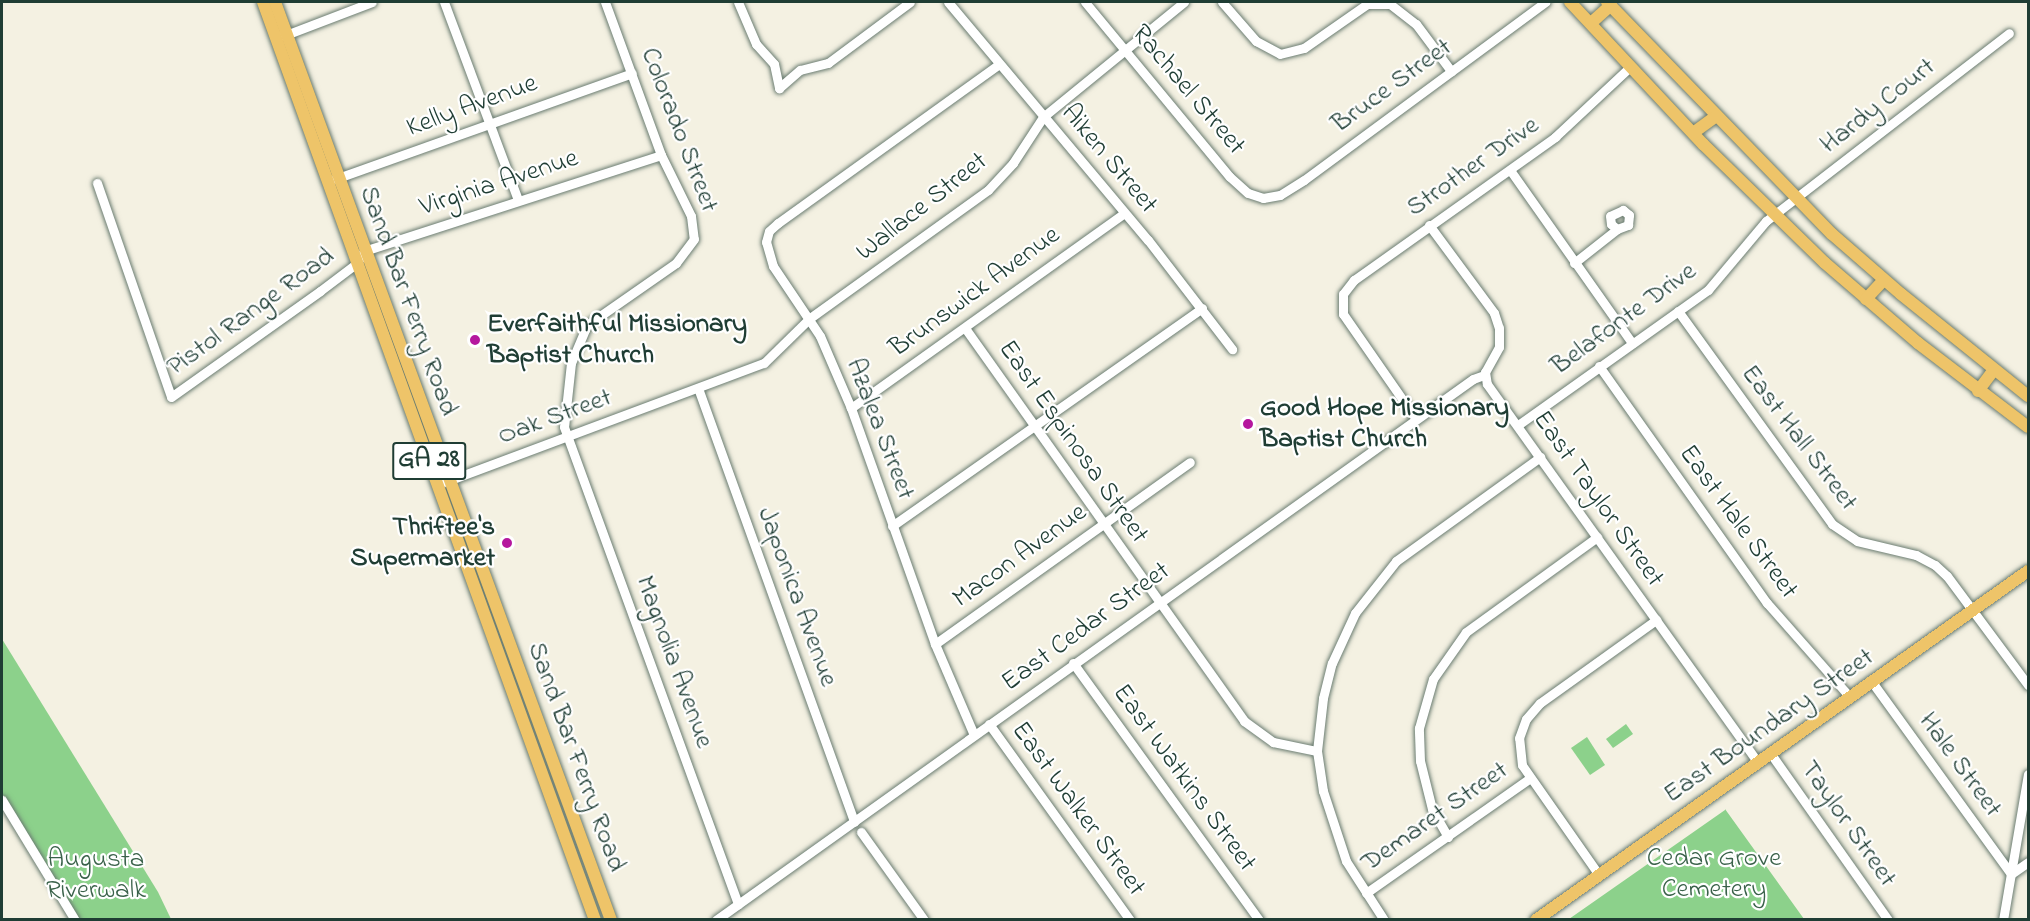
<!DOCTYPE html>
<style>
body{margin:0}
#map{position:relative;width:2030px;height:921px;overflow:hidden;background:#f4f1e2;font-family:"Indie Flower",sans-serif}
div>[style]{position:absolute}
.green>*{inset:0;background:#8cd18b}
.roads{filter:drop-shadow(0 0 2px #6a7c71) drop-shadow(0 0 2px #6a7c71)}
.minor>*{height:9px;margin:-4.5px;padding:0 4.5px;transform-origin:4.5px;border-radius:4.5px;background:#fff}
.major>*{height:12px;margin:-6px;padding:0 6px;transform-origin:6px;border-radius:6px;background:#eec469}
.dots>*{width:16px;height:16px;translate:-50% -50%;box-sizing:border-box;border:3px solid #fff;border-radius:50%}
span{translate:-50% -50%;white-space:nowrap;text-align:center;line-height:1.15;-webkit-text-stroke:4.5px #fff;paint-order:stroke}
.shield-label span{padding:2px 4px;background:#fff;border:2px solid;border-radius:4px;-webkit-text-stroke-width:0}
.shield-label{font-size:26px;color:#1f3d34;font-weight:700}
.street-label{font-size:27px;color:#1f3d34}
.poi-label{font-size:27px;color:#1f3d34;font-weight:700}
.left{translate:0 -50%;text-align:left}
.right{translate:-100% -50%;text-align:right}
.park-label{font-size:27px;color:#3a624a}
.frame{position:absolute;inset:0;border:3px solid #1f3d34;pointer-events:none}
</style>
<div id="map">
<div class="green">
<div style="clip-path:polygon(2px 639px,158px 892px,171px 919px,72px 919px,2px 797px)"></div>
<div style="clip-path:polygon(1626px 724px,1633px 734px,1613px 748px,1606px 739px)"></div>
<div style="clip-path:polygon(1587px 737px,1605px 765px,1590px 775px,1571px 748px)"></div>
<div style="clip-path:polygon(1725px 809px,1804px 919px,1569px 919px,1725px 810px)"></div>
</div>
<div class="roads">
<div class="minor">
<div style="left:444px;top:2px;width:211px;rotate:69.5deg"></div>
<div style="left:605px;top:2px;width:163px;rotate:69.9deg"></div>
<div style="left:661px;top:155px;width:68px;rotate:63.8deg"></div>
<div style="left:691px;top:216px;width:23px;rotate:83deg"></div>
<div style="left:694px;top:239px;width:30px;rotate:127deg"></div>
<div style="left:676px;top:263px;width:108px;rotate:145.1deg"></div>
<div style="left:587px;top:325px;width:41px;rotate:112.8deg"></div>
<div style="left:571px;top:363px;width:64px;rotate:96.2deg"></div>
<div style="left:564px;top:427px;width:508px;rotate:69.96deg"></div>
<div style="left:738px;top:2px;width:46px;rotate:66.8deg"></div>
<div style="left:756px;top:44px;width:27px;rotate:48deg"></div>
<div style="left:774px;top:64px;width:25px;rotate:78deg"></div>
<div style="left:779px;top:88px;width:28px;rotate:-41deg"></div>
<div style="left:800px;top:70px;width:29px;rotate:-14deg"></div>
<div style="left:828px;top:63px;width:102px;rotate:-36.6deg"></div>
<div style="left:948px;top:2px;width:311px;rotate:50deg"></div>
<div style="left:1148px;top:240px;width:138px;rotate:52.4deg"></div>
<div style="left:1085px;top:2px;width:227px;rotate:50.4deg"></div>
<div style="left:1230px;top:177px;width:24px;rotate:42deg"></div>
<div style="left:1248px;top:193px;width:16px;rotate:18deg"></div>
<div style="left:1263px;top:198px;width:17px;rotate:-10deg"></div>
<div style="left:1280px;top:195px;width:28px;rotate:-32deg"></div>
<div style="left:1304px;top:180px;width:300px;rotate:-36.4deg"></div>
<div style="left:1222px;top:2px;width:52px;rotate:48.9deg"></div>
<div style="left:1256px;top:41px;width:27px;rotate:28deg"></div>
<div style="left:1280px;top:54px;width:25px;rotate:-14deg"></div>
<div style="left:1304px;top:48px;width:77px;rotate:-34.9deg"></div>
<div style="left:1367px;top:4px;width:23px"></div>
<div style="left:1390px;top:4px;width:33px;rotate:38deg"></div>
<div style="left:1416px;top:24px;width:59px;rotate:53.3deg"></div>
<div style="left:283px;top:36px;width:95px;rotate:-20.9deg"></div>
<div style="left:1510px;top:170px;width:212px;rotate:54.8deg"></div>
<div style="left:335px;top:179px;width:315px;rotate:-19.6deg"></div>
<div style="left:97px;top:183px;width:226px;rotate:70.9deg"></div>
<div style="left:171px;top:397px;width:183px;rotate:-35.4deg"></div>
<div style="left:320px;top:291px;width:46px;rotate:-37.1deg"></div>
<div style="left:357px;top:263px;width:14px;rotate:-60deg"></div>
<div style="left:364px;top:251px;width:312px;rotate:-17.9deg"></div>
<div style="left:1429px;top:225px;width:109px;rotate:53.5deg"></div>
<div style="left:1494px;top:313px;width:16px;rotate:72deg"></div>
<div style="left:1499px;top:328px;width:19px;rotate:90deg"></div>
<div style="left:1499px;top:347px;width:29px;rotate:119deg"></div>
<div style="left:1485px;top:372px;width:12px;rotate:81deg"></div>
<div style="left:1487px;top:384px;width:466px;rotate:54.4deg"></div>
<div style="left:1574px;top:263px;width:55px;rotate:-38.3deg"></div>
<div style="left:1617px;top:229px;width:12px;rotate:-20deg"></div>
<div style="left:1628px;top:225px;width:10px;rotate:-84deg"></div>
<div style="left:1629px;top:215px;width:8px;rotate:-140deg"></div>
<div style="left:1623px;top:210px;width:14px;rotate:155deg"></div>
<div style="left:1610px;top:216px;width:8px;rotate:83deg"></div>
<div style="left:1611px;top:224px;width:8px;rotate:40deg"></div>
<div style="left:1678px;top:311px;width:263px;rotate:54.1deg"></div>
<div style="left:1832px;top:524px;width:30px;rotate:34deg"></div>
<div style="left:1857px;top:541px;width:61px;rotate:13.3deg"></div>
<div style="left:1916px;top:555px;width:21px;rotate:28deg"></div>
<div style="left:1935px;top:565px;width:16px;rotate:43deg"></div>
<div style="left:1947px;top:576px;width:136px;rotate:53.4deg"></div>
<div style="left:965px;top:328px;width:482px;rotate:54.6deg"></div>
<div style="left:1244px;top:721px;width:36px;rotate:36deg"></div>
<div style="left:1273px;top:742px;width:45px;rotate:11.6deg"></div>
<div style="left:1599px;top:366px;width:291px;rotate:54.7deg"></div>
<div style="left:1767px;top:603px;width:125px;rotate:48.6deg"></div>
<div style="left:698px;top:388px;width:461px;rotate:70.2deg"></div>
<div style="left:851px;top:408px;width:335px;rotate:-35.5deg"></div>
<div style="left:1416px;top:419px;width:128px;rotate:-124.8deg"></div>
<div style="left:1343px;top:314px;width:20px;rotate:-90deg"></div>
<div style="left:1343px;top:294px;width:18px;rotate:-52deg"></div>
<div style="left:1354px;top:280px;width:247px;rotate:-35.4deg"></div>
<div style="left:1555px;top:137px;width:104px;rotate:-43.1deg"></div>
<div style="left:1518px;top:425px;width:233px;rotate:-35.4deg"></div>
<div style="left:1708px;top:290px;width:90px;rotate:-50deg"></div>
<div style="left:1766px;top:221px;width:307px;rotate:-37.7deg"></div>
<div style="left:445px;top:482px;width:340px;rotate:-20.5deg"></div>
<div style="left:764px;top:363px;width:64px;rotate:-44.4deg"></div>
<div style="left:810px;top:318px;width:219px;rotate:-35.7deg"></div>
<div style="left:988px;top:190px;width:37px;rotate:-47deg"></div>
<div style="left:1013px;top:163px;width:55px;rotate:-56.9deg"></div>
<div style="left:1043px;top:117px;width:182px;rotate:-39.2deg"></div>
<div style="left:892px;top:526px;width:379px;rotate:-35.1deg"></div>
<div style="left:935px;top:644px;width:313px;rotate:-35.5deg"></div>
<div style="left:1073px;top:663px;width:317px;rotate:54.1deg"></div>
<div style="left:1872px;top:682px;width:237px;rotate:54.1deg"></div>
<div style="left:2011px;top:874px;width:21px;rotate:-35deg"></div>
<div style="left:989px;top:724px;width:241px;rotate:54.3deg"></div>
<div style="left:974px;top:735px;width:99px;rotate:-113.2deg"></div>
<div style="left:935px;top:644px;width:251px;rotate:-109.6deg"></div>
<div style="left:851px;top:408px;width:78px;rotate:-113.3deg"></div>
<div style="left:820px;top:336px;width:84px;rotate:-123.9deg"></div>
<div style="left:773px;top:266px;width:25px;rotate:-106deg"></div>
<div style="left:766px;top:242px;width:11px;rotate:-75deg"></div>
<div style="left:769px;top:231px;width:12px;rotate:-42deg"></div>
<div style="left:778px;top:223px;width:272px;rotate:-35.7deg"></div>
<div style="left:1771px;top:754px;width:203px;rotate:54.8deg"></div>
<div style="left:2px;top:800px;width:140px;rotate:58.7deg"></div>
<div style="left:861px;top:832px;width:108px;rotate:54.4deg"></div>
<div style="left:1448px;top:837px;width:32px;rotate:-120deg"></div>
<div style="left:1432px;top:809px;width:49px;rotate:-104deg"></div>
<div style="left:1420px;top:761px;width:33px;rotate:-92deg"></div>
<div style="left:1419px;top:728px;width:51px;rotate:-74.1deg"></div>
<div style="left:1433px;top:679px;width:57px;rotate:-54.9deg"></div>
<div style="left:1466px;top:632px;width:162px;rotate:-35.9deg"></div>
<div style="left:1599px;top:875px;width:134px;rotate:-125deg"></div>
<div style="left:1522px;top:765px;width:27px;rotate:-96deg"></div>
<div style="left:1519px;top:738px;width:20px;rotate:-70deg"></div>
<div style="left:1526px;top:719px;width:21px;rotate:-49deg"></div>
<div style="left:1540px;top:703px;width:143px;rotate:-35.6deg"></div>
<div style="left:1366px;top:893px;width:200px;rotate:-35deg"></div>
<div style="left:716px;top:920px;width:930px;rotate:-35.55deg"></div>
<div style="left:1473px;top:379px;width:12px;rotate:-20deg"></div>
<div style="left:1384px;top:920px;width:70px;rotate:-122.8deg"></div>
<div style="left:1346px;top:861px;width:74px;rotate:-108.2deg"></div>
<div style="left:1323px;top:791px;width:40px;rotate:-98.5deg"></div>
<div style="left:1317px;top:751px;width:53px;rotate:-83.5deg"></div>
<div style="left:1323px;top:698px;width:36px;rotate:-76deg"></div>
<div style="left:1332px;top:663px;width:55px;rotate:-65.3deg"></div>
<div style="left:1355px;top:613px;width:66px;rotate:-51.7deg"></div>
<div style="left:1396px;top:561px;width:178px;rotate:-35.8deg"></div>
<div style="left:2003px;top:920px;width:148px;rotate:-80.3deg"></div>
</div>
<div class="major">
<div style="left:263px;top:2px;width:976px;rotate:70.12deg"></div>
<div style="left:275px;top:2px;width:978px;rotate:69.9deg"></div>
<div style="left:1570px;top:2px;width:195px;rotate:46.9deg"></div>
<div style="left:1703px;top:144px;width:170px;rotate:44.3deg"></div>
<div style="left:1825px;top:263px;width:123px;rotate:40.7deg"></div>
<div style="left:1918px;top:343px;width:138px;rotate:37.4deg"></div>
<div style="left:1607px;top:2px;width:323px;rotate:45.9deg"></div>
<div style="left:1832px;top:234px;width:91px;rotate:41deg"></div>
<div style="left:1901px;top:294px;width:163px;rotate:38.8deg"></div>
<div style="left:1591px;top:23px;width:27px;rotate:-42deg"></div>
<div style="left:1693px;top:133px;width:29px;rotate:-36deg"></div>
<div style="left:1866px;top:299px;width:26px;rotate:-47deg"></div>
<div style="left:1978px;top:391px;width:26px;rotate:-53deg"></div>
<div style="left:1536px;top:920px;width:603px;rotate:-35.35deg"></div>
</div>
</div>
<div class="dots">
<div style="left:475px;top:340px;background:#b5179e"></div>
<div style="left:1248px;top:424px;background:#b5179e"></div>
<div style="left:507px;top:543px;background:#b5179e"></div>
</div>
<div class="shield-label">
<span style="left:429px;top:461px">GA 28</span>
</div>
<div class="street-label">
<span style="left:1392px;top:86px;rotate:-36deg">Bruce Street</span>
<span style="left:1188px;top:90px;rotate:50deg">Rachael Street</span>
<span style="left:472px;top:106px;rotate:-20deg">Kelly Avenue</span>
<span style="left:1878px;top:106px;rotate:-38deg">Hardy Court</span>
<span style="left:679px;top:130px;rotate:69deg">Colorado Street</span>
<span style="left:1109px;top:159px;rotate:50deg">Aiken Street</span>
<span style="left:1473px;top:167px;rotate:-35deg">Strother Drive</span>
<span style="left:499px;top:183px;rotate:-18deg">Virginia Avenue</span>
<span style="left:922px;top:207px;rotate:-38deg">Wallace Street</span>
<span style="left:975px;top:292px;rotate:-36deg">Brunswick Avenue</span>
<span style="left:408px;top:301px;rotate:70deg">Sand Bar Ferry Road</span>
<span style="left:251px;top:312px;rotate:-36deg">Pistol Range Road</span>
<span style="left:1624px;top:319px;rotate:-36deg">Belafonte Drive</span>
<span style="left:555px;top:417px;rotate:-20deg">Oak Street</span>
<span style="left:880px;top:429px;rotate:69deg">Azalea Street</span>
<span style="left:1799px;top:438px;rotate:53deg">East Hall Street</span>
<span style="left:1073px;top:442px;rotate:55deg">East Espinosa Street</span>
<span style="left:1598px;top:499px;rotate:55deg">East Taylor Street</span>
<span style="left:1738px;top:522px;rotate:54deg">East Hale Street</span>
<span style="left:1020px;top:556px;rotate:-36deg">Macon Avenue</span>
<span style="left:797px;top:597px;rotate:70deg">Japonica Avenue</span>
<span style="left:1086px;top:627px;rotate:-36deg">East Cedar Street</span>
<span style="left:674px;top:662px;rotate:70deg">Magnolia Avenue</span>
<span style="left:1769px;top:726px;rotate:-35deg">East Boundary Street</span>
<span style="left:576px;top:757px;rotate:70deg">Sand Bar Ferry Road</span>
<span style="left:1960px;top:765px;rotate:54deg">Hale Street</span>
<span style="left:1184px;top:778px;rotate:54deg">East Watkins Street</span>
<span style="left:1078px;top:809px;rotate:54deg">East Walker Street</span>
<span style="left:1435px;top:817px;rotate:-35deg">Demaret Street</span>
<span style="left:1848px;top:824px;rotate:55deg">Taylor Street</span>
</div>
<div class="poi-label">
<span class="left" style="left:487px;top:340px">Everfaithful Missionary<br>Baptist Church</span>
<span class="left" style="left:1260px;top:424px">Good Hope Missionary<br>Baptist Church</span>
<span class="right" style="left:495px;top:543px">Thriftee's<br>Supermarket</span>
</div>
<div class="park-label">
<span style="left:1714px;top:874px">Cedar Grove<br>Cemetery</span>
<span style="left:96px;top:875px">Augusta<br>Riverwalk</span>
</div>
<div class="frame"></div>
</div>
